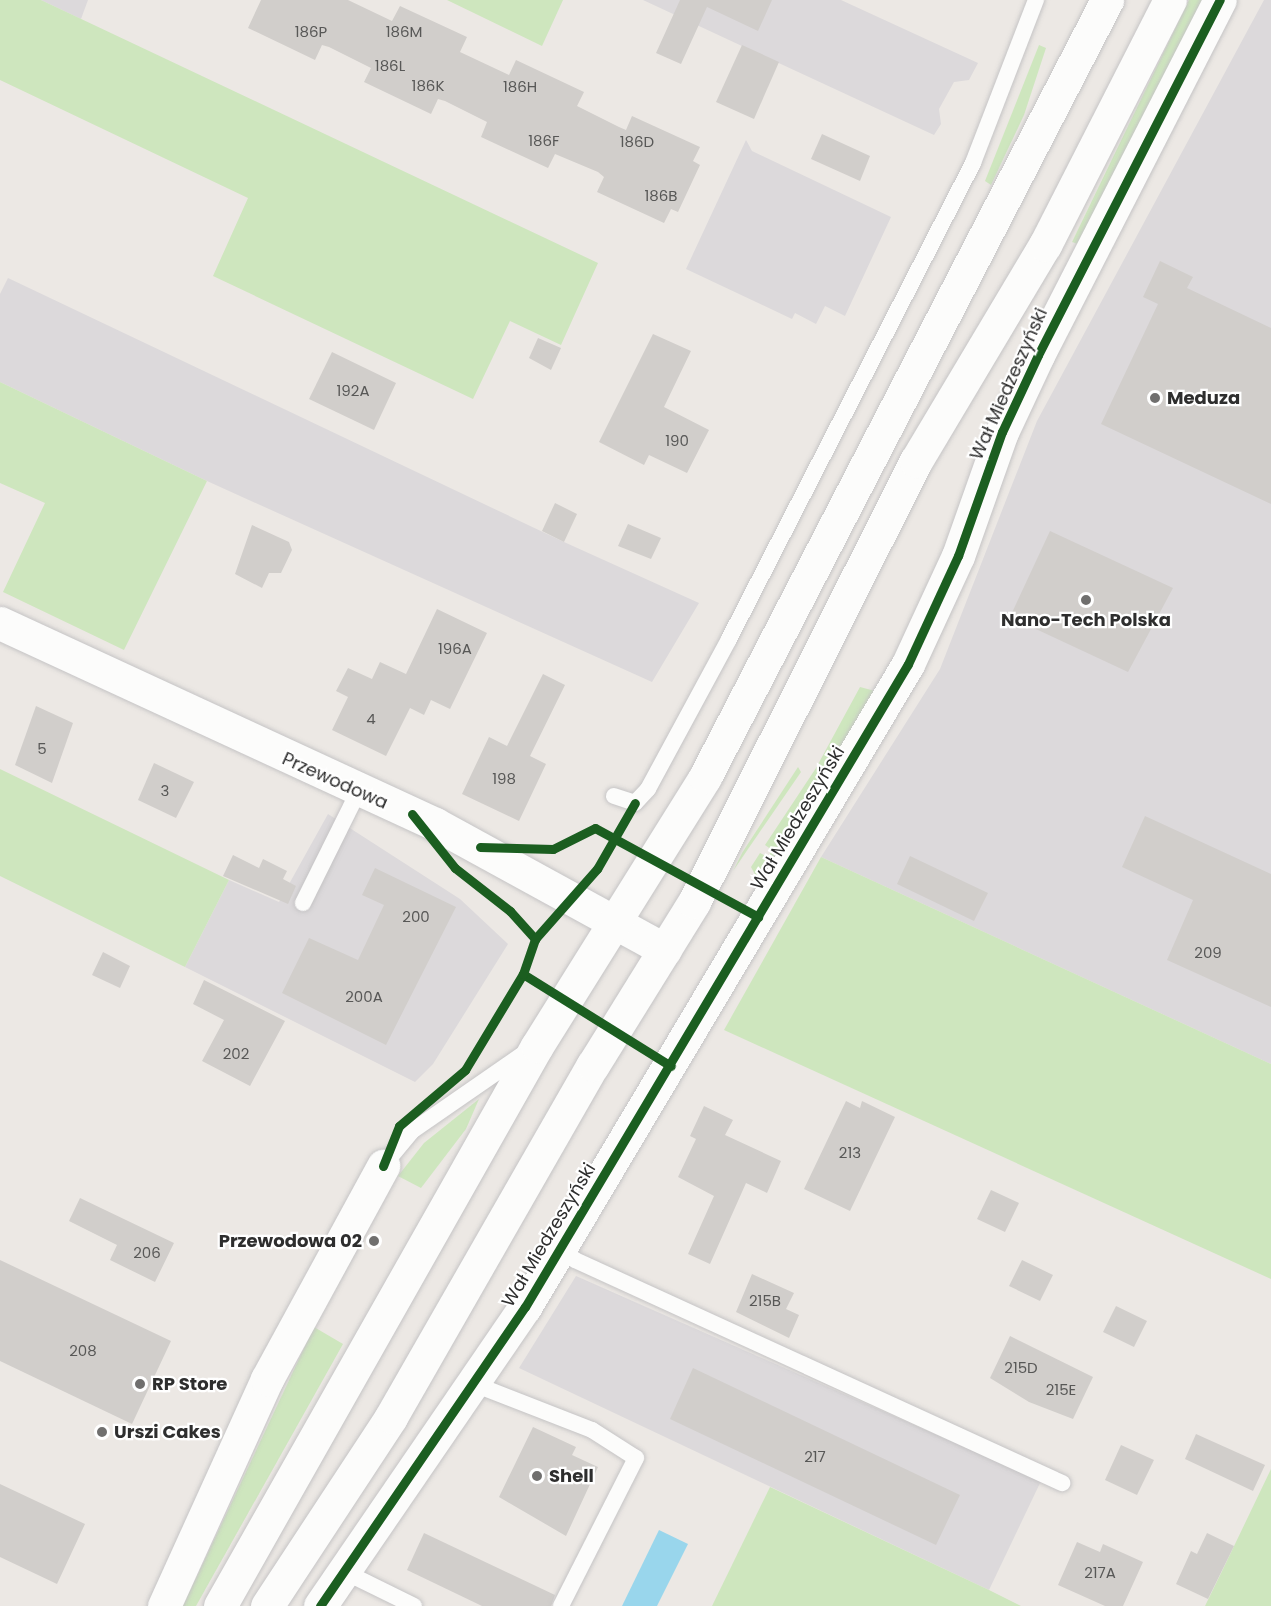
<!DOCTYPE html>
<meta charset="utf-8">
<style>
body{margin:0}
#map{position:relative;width:1271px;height:1606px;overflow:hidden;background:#ece8e4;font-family:Poppins,sans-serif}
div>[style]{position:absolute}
.industrial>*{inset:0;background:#dcd9db}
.green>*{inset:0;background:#cee6be}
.water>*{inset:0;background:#99d6ec}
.building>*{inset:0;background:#d1cecb}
.roads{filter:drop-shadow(0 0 2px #c5c4c5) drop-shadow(0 0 2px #c5c4c5)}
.lane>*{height:16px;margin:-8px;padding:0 8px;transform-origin:8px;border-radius:8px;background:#fcfcfb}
.street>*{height:33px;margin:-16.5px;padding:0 16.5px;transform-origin:16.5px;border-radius:16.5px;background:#fcfcfb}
.secondary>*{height:33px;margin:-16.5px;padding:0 16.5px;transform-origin:16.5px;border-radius:16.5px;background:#fcfcfb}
.cycleway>*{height:9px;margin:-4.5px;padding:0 4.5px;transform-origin:4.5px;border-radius:4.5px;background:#1b5e20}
.dots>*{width:16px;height:16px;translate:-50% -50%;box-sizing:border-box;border:3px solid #fff;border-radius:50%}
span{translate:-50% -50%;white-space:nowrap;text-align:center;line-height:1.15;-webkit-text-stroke:4.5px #fff;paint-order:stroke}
.number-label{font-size:15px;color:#585857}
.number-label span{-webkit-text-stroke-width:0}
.street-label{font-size:18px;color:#2e2e2e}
.poi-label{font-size:18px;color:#2e2e2e;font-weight:700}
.left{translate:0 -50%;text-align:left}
.right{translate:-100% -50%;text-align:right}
</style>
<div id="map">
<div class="industrial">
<div style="clip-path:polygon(41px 0,88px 0,81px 19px)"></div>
<div style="clip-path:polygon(643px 0,841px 0,978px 63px,969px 80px,954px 82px,939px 109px,941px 124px,934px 135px)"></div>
<div style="clip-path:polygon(1264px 0,1271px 0,1271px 1064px,821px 857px,940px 669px,1037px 421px)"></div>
<div style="clip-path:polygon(746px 140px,752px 151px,891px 217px,845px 316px,825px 306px,816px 324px,795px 313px,792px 319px,686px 269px)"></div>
<div style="clip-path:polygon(8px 278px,564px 542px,699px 603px,652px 682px,207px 481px,0 382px,0 294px)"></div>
<div style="clip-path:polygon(328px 814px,460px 899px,508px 944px,433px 1064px,415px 1082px,185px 967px,229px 880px,279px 902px)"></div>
<div style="clip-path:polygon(576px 1276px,1041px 1481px,989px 1590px,519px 1368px)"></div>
</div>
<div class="green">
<div style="clip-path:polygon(0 0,41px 0,598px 263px,561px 345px,510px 321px,473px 399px,213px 276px,248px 198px,0 80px)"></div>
<div style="clip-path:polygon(447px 0,563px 0,542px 46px)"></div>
<div style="clip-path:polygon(1189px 0,1202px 0,1078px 244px,1072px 242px)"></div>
<div style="clip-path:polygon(1039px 45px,1046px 48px,1024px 115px,991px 185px,985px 181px)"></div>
<div style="clip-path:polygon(0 382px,207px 481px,124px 650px,3px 592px,45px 503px,0 483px)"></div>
<div style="clip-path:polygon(860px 687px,875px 691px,760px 884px,751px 867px,760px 853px,768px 857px,772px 850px,765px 845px,816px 768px)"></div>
<div style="clip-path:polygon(798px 767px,801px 772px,733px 871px,742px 853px)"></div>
<div style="clip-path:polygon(0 769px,229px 880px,185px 967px,0 876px)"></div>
<div style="clip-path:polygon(821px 857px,1271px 1064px,1271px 1279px,724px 1030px)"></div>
<div style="clip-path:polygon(479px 1099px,466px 1129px,421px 1188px,398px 1176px,424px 1143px)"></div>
<div style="clip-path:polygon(314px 1327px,343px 1344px,196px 1606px,183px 1606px)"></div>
<div style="clip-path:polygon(1271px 1469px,1271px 1606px,1205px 1606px,1224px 1567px)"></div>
<div style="clip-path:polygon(770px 1487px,989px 1590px,1021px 1606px,712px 1606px)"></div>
</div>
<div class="water">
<div style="clip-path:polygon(659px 1530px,688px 1544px,657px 1606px,622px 1606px)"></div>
</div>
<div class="building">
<div style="clip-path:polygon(261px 0,348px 0,392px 21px,400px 6px,467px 37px,460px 52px,509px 75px,516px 60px,584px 92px,577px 106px,619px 127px,626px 130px,632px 116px,700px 147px,693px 161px,700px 165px,678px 212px,671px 209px,664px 223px,597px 192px,604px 177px,598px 172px,555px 154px,548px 168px,481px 137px,487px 122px,445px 101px,438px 99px,431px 114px,364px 82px,371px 68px,329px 47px,322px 45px,315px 60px,248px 28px)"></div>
<div style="clip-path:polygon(680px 0,772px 0,758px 31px,707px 7px,681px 64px,656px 53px)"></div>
<div style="clip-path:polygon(742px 45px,779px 62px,754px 119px,716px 102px)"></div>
<div style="clip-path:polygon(822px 134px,870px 156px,860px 181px,811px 159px)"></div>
<div style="clip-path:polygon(1160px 261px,1193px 277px,1187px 288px,1271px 328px,1271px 504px,1101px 424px,1158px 304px,1143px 297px)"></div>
<div style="clip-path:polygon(653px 334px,691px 351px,664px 407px,709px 430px,687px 473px,649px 455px,644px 465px,599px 442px)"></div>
<div style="clip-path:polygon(538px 338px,561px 348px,551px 370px,529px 358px)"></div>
<div style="clip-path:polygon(332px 352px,396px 383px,374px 430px,309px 399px)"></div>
<div style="clip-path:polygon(555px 503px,577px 514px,564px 542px,542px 531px)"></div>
<div style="clip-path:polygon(628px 524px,661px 538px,651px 559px,618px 546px)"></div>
<div style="clip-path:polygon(252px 525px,289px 542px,292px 550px,281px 573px,269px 573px,262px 588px,235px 574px)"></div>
<div style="clip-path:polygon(1050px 531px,1173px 588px,1128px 672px,1010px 617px)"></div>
<div style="clip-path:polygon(437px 609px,487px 633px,450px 709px,431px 700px,424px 715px,410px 708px,386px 756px,332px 730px,348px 697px,336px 691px,348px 668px,372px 679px,380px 662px,406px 674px)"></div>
<div style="clip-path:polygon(543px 674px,565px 685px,530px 756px,546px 764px,519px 821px,462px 794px,489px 737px,507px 746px)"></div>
<div style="clip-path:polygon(36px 706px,73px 723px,52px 783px,15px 765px)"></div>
<div style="clip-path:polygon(154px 763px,194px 782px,176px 818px,138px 800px)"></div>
<div style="clip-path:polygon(1145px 816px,1271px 874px,1271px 1007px,1167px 960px,1193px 900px,1122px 867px)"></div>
<div style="clip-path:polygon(233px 855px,259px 868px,263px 859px,287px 871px,283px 879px,296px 886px,288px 904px,223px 876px)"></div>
<div style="clip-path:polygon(910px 856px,988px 893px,974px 921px,897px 884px)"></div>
<div style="clip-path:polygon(375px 868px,456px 907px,386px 1045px,282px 993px,309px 938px,358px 960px,384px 905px,362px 895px)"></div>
<div style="clip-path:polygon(103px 952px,130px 966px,120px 988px,92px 975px)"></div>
<div style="clip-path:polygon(204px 980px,285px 1021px,250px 1086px,202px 1061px,224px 1020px,193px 1004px)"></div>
<div style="clip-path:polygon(846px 1101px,860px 1108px,862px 1101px,895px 1117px,850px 1211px,804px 1189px)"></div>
<div style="clip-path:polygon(704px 1106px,733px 1120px,725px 1135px,781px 1161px,767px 1193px,746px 1183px,710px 1264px,688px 1254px,714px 1196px,678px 1177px,696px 1139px,690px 1136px)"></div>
<div style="clip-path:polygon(991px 1190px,1019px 1203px,1005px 1232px,977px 1219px)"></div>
<div style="clip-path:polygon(80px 1198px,174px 1243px,155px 1282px,110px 1260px,117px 1245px,69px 1221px)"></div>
<div style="clip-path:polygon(0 1260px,171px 1341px,132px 1424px,0 1361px)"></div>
<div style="clip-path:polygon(1022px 1260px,1053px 1275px,1040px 1301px,1009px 1286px)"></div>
<div style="clip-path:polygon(752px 1274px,794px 1293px,786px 1309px,799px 1315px,789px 1338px,736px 1312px)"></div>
<div style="clip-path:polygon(1116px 1306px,1147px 1321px,1134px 1347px,1103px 1332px)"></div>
<div style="clip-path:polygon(1010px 1336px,1093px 1377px,1073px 1419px,1029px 1402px,990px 1378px)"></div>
<div style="clip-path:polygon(693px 1368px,960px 1495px,936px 1545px,670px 1419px)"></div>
<div style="clip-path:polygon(533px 1427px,576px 1447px,572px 1455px,598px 1467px,566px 1536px,499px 1497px)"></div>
<div style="clip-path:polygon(1196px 1434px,1265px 1465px,1253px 1491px,1185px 1459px)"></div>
<div style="clip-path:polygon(1121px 1445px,1154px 1460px,1137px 1495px,1105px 1480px)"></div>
<div style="clip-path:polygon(0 1484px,85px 1524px,57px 1584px,0 1557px)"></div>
<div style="clip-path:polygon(424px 1533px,555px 1595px,551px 1606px,482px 1606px,407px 1570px)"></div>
<div style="clip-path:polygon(1207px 1533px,1234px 1546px,1208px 1599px,1176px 1584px,1191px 1551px,1197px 1554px)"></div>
<div style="clip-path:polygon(1077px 1542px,1100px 1552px,1103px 1544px,1143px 1562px,1123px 1606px,1105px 1606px,1058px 1585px)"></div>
</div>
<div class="roads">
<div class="lane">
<div style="left:614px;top:796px;width:22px;rotate:18deg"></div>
<div style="left:635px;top:803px;width:19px;rotate:-47deg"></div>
<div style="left:648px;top:789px;width:170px;rotate:-61.6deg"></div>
<div style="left:729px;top:639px;width:535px;rotate:-62.86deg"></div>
<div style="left:973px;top:163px;width:175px;rotate:-68.9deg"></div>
<div style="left:303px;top:903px;width:124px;rotate:-63.6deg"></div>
<div style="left:383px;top:1166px;width:45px;rotate:-50.4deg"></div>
<div style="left:412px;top:1131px;width:139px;rotate:-34.7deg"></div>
<div style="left:561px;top:1248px;width:18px;rotate:41deg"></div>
<div style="left:575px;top:1260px;width:536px;rotate:24.6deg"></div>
<div style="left:474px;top:1384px;width:127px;rotate:21.3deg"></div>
<div style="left:592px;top:1430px;width:52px;rotate:32.5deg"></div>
<div style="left:636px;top:1458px;width:166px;rotate:116.9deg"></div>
<div style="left:343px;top:1571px;width:79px;rotate:26.2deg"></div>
</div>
<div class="street">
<div style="left:164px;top:1606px;width:249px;rotate:-65.6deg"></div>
<div style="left:267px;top:1379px;width:243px;rotate:-61.4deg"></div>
<div style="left:320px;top:1606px;width:363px;rotate:-55.6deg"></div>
<div style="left:525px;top:1307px;width:748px;rotate:-59.22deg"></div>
<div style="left:908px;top:664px;width:119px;rotate:-65.2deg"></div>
<div style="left:958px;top:556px;width:132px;rotate:-70.5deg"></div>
<div style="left:1002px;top:432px;width:85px;rotate:-64.9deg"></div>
<div style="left:1038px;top:355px;width:399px;rotate:-62.9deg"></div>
</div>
<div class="secondary">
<div style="left:0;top:623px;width:479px;rotate:24.8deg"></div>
<div style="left:435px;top:824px;width:262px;rotate:28.7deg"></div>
<div style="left:220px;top:1606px;width:643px;rotate:-60.49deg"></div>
<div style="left:537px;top:1046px;width:317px;rotate:-58deg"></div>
<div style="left:705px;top:777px;width:875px;rotate:-62.64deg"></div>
<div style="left:267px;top:1606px;width:226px;rotate:-56.7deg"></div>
<div style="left:391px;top:1417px;width:406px;rotate:-60.2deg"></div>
<div style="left:593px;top:1065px;width:192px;rotate:-58.2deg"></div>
<div style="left:694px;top:902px;width:494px;rotate:-63.3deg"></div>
<div style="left:916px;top:461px;width:252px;rotate:-59.2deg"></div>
<div style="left:1045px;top:245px;width:275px;rotate:-63deg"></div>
</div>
</div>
<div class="cycleway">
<div style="left:412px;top:814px;width:69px;rotate:51.5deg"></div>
<div style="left:455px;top:868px;width:70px;rotate:38deg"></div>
<div style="left:510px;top:911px;width:38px;rotate:48deg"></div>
<div style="left:480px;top:847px;width:73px;rotate:1.6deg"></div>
<div style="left:553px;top:849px;width:47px;rotate:-26.6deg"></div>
<div style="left:595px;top:828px;width:186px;rotate:28.6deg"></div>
<div style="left:523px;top:974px;width:174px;rotate:31.9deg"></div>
<div style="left:383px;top:1166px;width:43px;rotate:-68.2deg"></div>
<div style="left:399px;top:1126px;width:87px;rotate:-40.3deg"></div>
<div style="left:465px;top:1070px;width:112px;rotate:-58.9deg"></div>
<div style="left:523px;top:974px;width:37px;rotate:-71deg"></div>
<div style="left:535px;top:939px;width:94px;rotate:-48.5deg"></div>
<div style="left:597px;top:869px;width:76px;rotate:-60.1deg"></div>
<div style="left:320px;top:1606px;width:363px;rotate:-55.6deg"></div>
<div style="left:525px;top:1307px;width:748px;rotate:-59.22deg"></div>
<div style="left:908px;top:664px;width:119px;rotate:-65.2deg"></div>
<div style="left:958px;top:556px;width:132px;rotate:-70.5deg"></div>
<div style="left:1002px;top:432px;width:85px;rotate:-64.9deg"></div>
<div style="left:1038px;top:355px;width:399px;rotate:-62.9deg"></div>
</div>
<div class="dots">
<div style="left:1155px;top:398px;background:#706f6e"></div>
<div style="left:1086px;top:600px;background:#706f6e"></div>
<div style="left:374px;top:1241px;background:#706f6e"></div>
<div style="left:140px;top:1384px;background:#706f6e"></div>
<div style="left:102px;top:1432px;background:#706f6e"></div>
<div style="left:537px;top:1476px;background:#706f6e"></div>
</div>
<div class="number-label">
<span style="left:311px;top:32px">186P</span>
<span style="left:404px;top:32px">186M</span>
<span style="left:390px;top:66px">186L</span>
<span style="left:428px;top:86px">186K</span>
<span style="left:520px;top:87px">186H</span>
<span style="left:544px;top:141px">186F</span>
<span style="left:637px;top:142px">186D</span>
<span style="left:661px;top:196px">186B</span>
<span style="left:353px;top:391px">192A</span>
<span style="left:677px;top:441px">190</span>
<span style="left:455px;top:649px">196A</span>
<span style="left:371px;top:719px">4</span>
<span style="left:42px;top:749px">5</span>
<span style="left:504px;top:779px">198</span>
<span style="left:165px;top:791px">3</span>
<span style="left:416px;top:917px">200</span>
<span style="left:1208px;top:953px">209</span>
<span style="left:364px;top:997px">200A</span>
<span style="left:236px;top:1054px">202</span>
<span style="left:850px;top:1153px">213</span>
<span style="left:147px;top:1253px">206</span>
<span style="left:765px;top:1301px">215B</span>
<span style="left:83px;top:1351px">208</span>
<span style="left:1021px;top:1368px">215D</span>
<span style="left:1061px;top:1390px">215E</span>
<span style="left:815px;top:1457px">217</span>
<span style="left:1100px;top:1573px">217A</span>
</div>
<div class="street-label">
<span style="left:1009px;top:384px;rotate:-66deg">Wał Miedzeszyński</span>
<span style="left:335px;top:781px;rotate:24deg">Przewodowa</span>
<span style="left:798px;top:818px;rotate:-59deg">Wał Miedzeszyński</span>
<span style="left:549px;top:1235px;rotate:-59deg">Wał Miedzeszyński</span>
</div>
<div class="poi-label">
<span class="left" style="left:1167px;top:398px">Meduza</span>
<span style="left:1086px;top:620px">Nano-Tech Polska</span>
<span class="right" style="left:362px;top:1241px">Przewodowa 02</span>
<span class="left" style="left:152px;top:1384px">RP Store</span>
<span class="left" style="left:114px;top:1432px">Urszi Cakes</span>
<span class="left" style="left:549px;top:1476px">Shell</span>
</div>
</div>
